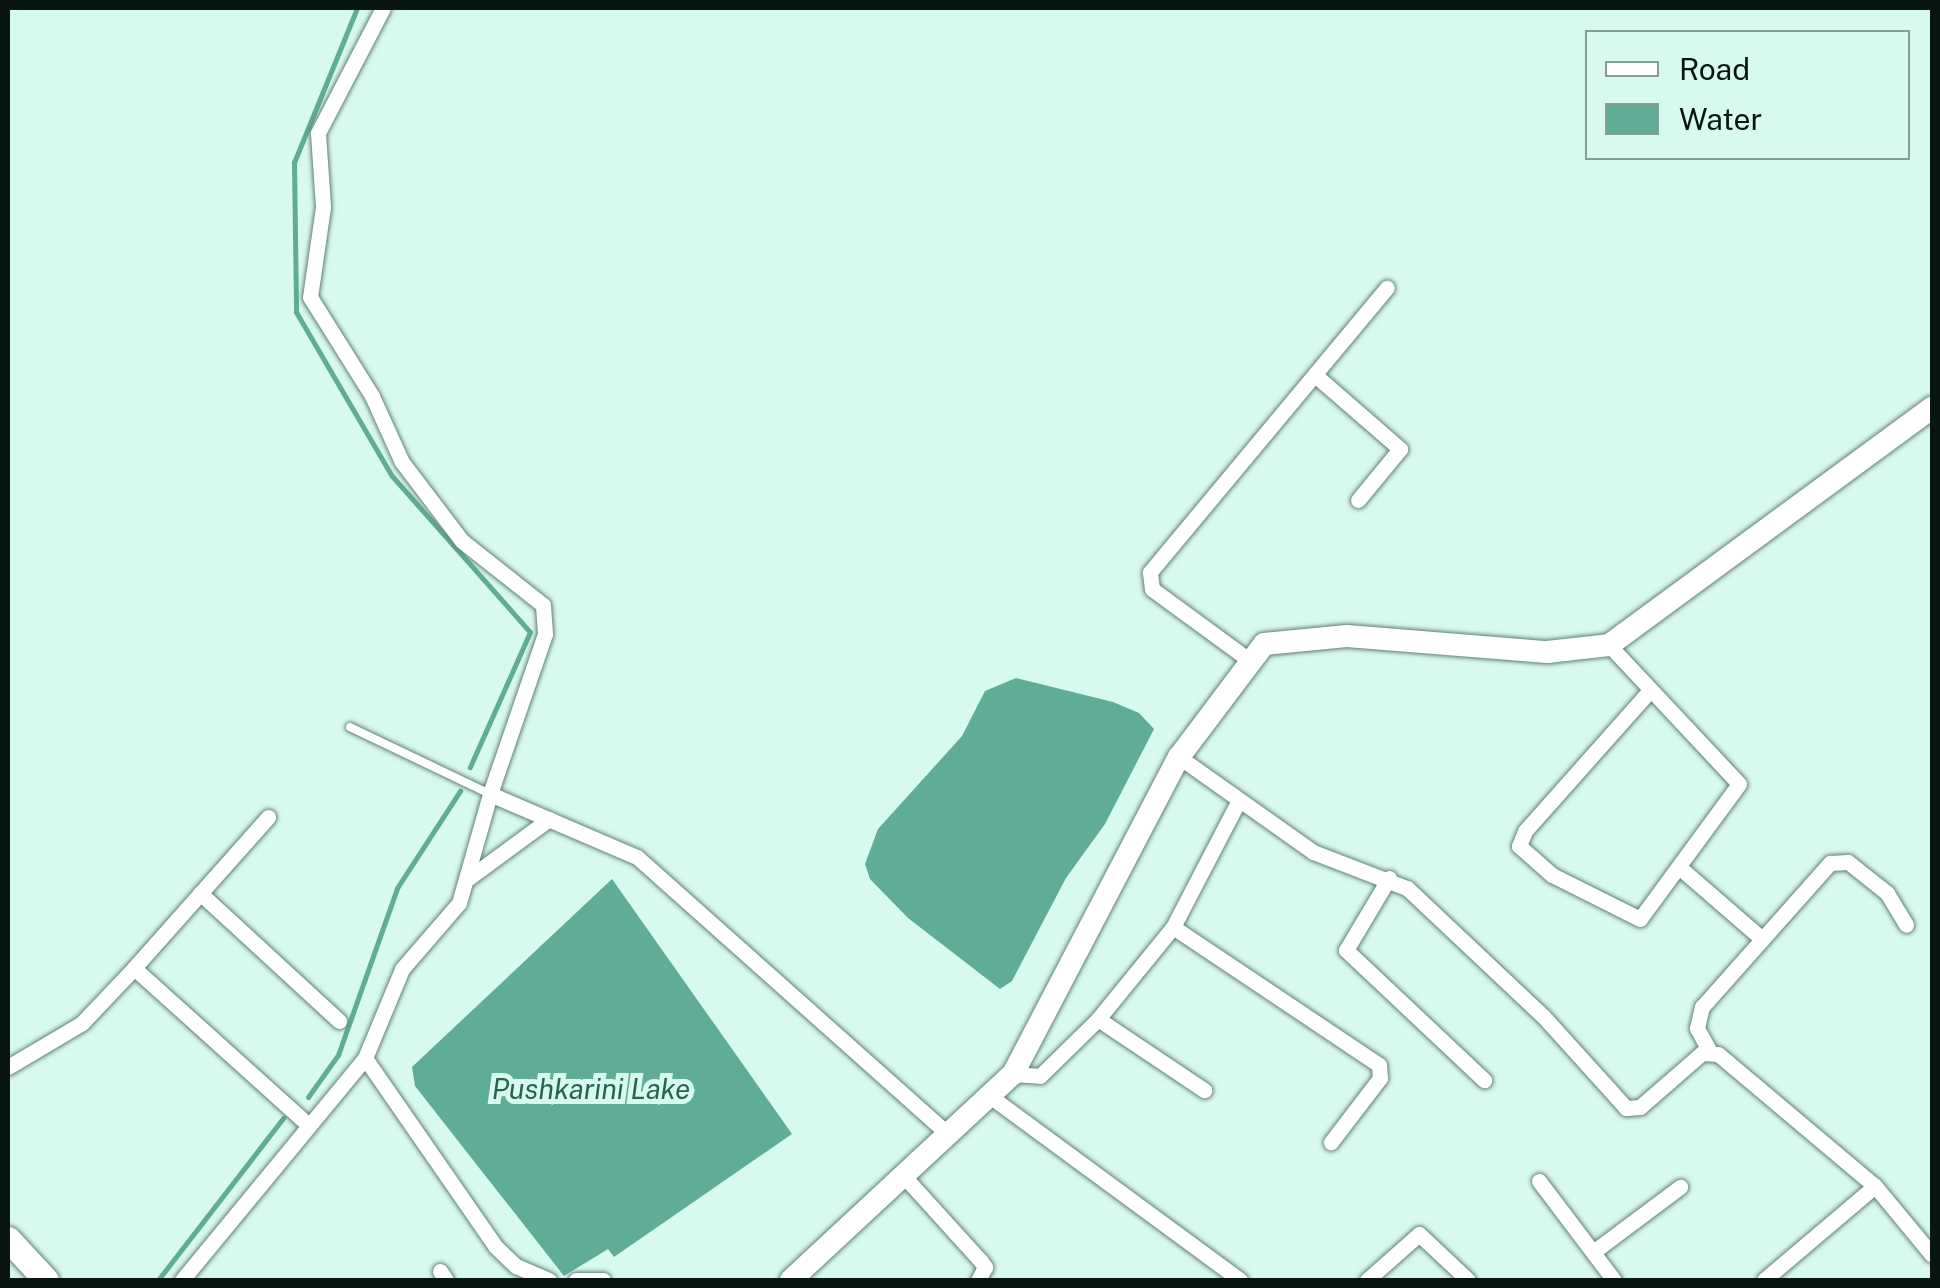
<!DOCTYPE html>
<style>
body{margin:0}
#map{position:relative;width:1940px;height:1288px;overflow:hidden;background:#d8f9ee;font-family:"Public Sans",sans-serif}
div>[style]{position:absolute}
.water>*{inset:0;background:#5fac97}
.stream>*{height:5px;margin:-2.5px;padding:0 2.5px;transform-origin:2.5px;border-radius:2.5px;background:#5fac97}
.roads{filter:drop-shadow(0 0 2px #628076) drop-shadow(0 0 2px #628076)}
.service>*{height:8px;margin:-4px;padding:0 4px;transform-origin:4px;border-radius:4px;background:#fff}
.minor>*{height:15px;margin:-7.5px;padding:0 7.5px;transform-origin:7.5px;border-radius:7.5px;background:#fff}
.secondary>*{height:22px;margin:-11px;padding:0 11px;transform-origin:11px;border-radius:11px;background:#fff}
.primary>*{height:25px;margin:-12.5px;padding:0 12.5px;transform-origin:12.5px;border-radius:12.5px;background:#fff}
span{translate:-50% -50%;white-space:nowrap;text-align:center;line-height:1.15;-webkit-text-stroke:10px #d8f9ee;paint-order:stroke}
.water-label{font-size:28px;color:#266353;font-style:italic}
.frame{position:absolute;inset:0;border:10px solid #091512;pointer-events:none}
.legend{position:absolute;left:1585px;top:30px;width:325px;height:130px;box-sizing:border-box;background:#d8f9ee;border:2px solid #859e96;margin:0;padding:12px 18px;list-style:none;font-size:30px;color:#091512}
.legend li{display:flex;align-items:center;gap:20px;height:50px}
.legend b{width:50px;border:2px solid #859e96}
</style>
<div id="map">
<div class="water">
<div style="clip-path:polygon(1016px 678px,1113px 702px,1139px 713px,1154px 729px,1105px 824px,1066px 878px,1012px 981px,1000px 989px,908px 918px,870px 879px,865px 864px,878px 829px,962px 736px,985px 691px)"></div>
<div style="clip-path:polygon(612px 879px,792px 1134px,614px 1257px,608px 1249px,564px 1276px,415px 1086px,412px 1067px)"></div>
</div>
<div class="stream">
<div style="left:357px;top:8px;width:166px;rotate:112.2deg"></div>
<div style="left:294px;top:162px;width:150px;rotate:89.2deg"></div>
<div style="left:296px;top:312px;width:190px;rotate:59.7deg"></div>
<div style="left:392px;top:476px;width:208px;rotate:48.5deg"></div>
<div style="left:530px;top:632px;width:148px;rotate:114deg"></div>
<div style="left:308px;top:1097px;width:52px;rotate:-54.5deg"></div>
<div style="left:338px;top:1055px;width:177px;rotate:-70.5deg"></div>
<div style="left:397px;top:888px;width:116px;rotate:-57deg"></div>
<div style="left:158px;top:1280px;width:205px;rotate:-52.3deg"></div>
</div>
<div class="roads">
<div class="service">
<div style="left:350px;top:727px;width:155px;rotate:25.6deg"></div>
</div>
<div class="minor">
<div style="left:383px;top:8px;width:141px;rotate:117.5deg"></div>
<div style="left:318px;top:133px;width:74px;rotate:86.1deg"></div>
<div style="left:323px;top:207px;width:91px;rotate:98.2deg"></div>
<div style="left:310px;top:297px;width:117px;rotate:57.9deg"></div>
<div style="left:372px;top:396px;width:72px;rotate:65.6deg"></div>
<div style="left:402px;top:462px;width:99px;rotate:52.8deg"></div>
<div style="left:462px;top:541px;width:103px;rotate:38.3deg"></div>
<div style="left:543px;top:605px;width:29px;rotate:86deg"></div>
<div style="left:545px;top:634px;width:169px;rotate:109deg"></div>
<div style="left:1315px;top:375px;width:113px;rotate:41deg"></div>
<div style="left:1400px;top:449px;width:66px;rotate:129.5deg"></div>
<div style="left:1609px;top:645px;width:190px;rotate:46.9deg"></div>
<div style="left:1739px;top:784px;width:167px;rotate:126.3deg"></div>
<div style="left:1640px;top:919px;width:98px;rotate:-153.4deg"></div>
<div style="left:1552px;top:875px;width:44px;rotate:-138.7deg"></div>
<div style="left:1519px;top:846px;width:16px;rotate:-68deg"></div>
<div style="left:1525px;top:831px;width:188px;rotate:-48.4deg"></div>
<div style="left:1249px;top:660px;width:120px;rotate:-143.8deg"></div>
<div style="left:1152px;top:589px;width:17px;rotate:-97deg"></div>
<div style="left:1150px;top:572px;width:370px;rotate:-50.2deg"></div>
<div style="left:1179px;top:757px;width:164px;rotate:35.3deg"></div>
<div style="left:1313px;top:852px;width:101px;rotate:21deg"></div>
<div style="left:1407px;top:888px;width:187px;rotate:43.3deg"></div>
<div style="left:1543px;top:1016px;width:124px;rotate:47.9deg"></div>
<div style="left:1626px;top:1108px;width:14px;rotate:-4deg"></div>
<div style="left:1640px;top:1107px;width:82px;rotate:-41.1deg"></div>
<div style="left:1702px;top:1053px;width:16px;rotate:4deg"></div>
<div style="left:1718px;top:1054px;width:205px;rotate:40.1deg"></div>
<div style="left:1875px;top:1186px;width:89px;rotate:50.4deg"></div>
<div style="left:1679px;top:867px;width:110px;rotate:40.9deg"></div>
<div style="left:1389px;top:878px;width:84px;rotate:120.8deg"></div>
<div style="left:1346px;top:950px;width:190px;rotate:43.3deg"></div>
<div style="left:466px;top:880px;width:103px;rotate:-36.3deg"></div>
<div style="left:200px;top:893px;width:189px;rotate:42.6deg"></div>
<div style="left:1173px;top:927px;width:248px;rotate:33.8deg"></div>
<div style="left:1379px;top:1065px;width:13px;rotate:86deg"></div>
<div style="left:1380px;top:1078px;width:81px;rotate:127.4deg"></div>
<div style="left:134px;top:968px;width:202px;rotate:-48.4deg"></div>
<div style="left:1098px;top:1019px;width:119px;rotate:-50.8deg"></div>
<div style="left:1173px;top:927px;width:139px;rotate:-62.5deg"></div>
<div style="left:1709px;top:1050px;width:25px;rotate:-119deg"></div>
<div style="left:1697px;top:1028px;width:22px;rotate:-77deg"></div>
<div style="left:1702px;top:1007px;width:193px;rotate:-48.4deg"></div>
<div style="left:1830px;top:863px;width:18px;rotate:-3deg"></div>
<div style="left:1848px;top:862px;width:50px;rotate:38.5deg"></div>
<div style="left:1887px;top:893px;width:37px;rotate:59deg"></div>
<div style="left:365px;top:1058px;width:229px;rotate:55.3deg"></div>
<div style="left:495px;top:1246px;width:29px;rotate:44deg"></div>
<div style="left:516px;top:1266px;width:36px;rotate:23deg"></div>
<div style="left:8px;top:1067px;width:86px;rotate:-30.7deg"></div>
<div style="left:82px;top:1023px;width:76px;rotate:-46.6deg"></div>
<div style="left:134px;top:968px;width:233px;rotate:42deg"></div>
<div style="left:1013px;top:1074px;width:27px;rotate:4deg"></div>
<div style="left:1040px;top:1076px;width:81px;rotate:-44.5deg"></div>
<div style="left:1098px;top:1019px;width:128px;rotate:33.8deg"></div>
<div style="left:991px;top:1097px;width:309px;rotate:36.3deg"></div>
<div style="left:901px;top:1173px;width:118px;rotate:47.8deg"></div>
<div style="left:980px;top:1260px;width:9px;rotate:54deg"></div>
<div style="left:985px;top:1267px;width:15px;rotate:118deg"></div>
<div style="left:1539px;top:1181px;width:124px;rotate:52.9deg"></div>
<div style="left:1593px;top:1252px;width:109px;rotate:-36.8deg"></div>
<div style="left:440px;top:1271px;width:11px;rotate:56deg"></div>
<div style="left:182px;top:1280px;width:288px;rotate:-50.5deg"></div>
<div style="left:365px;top:1058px;width:96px;rotate:-67.4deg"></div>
<div style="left:402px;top:969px;width:87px;rotate:-49.2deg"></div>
<div style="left:459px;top:903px;width:113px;rotate:-74.1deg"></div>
<div style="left:490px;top:794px;width:160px;rotate:23.2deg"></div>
<div style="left:637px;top:857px;width:414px;rotate:41.7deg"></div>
<div style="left:576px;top:1280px;width:27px"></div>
<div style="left:1367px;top:1280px;width:69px;rotate:-41.5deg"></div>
<div style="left:1419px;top:1234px;width:67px;rotate:43.2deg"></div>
<div style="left:1764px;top:1280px;width:145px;rotate:-40.3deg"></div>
</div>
<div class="secondary">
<div style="left:791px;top:1280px;width:303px;rotate:-42.9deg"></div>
<div style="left:1013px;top:1074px;width:358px;rotate:-62.4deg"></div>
<div style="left:1179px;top:757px;width:141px;rotate:-53deg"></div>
<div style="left:1264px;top:644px;width:83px;rotate:-5.5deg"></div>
<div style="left:1347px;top:636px;width:201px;rotate:4.6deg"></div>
<div style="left:1547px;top:652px;width:62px;rotate:-6.4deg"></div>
<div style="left:1609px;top:645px;width:401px;rotate:-36.3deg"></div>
</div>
<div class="primary">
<div style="left:8px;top:1239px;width:56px;rotate:47.2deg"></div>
</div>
</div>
<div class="water-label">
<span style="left:591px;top:1089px">Pushkarini Lake</span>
</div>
<div class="frame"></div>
<ul class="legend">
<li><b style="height:12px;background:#fff"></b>Road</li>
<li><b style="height:28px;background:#5fac97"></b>Water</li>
</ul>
</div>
